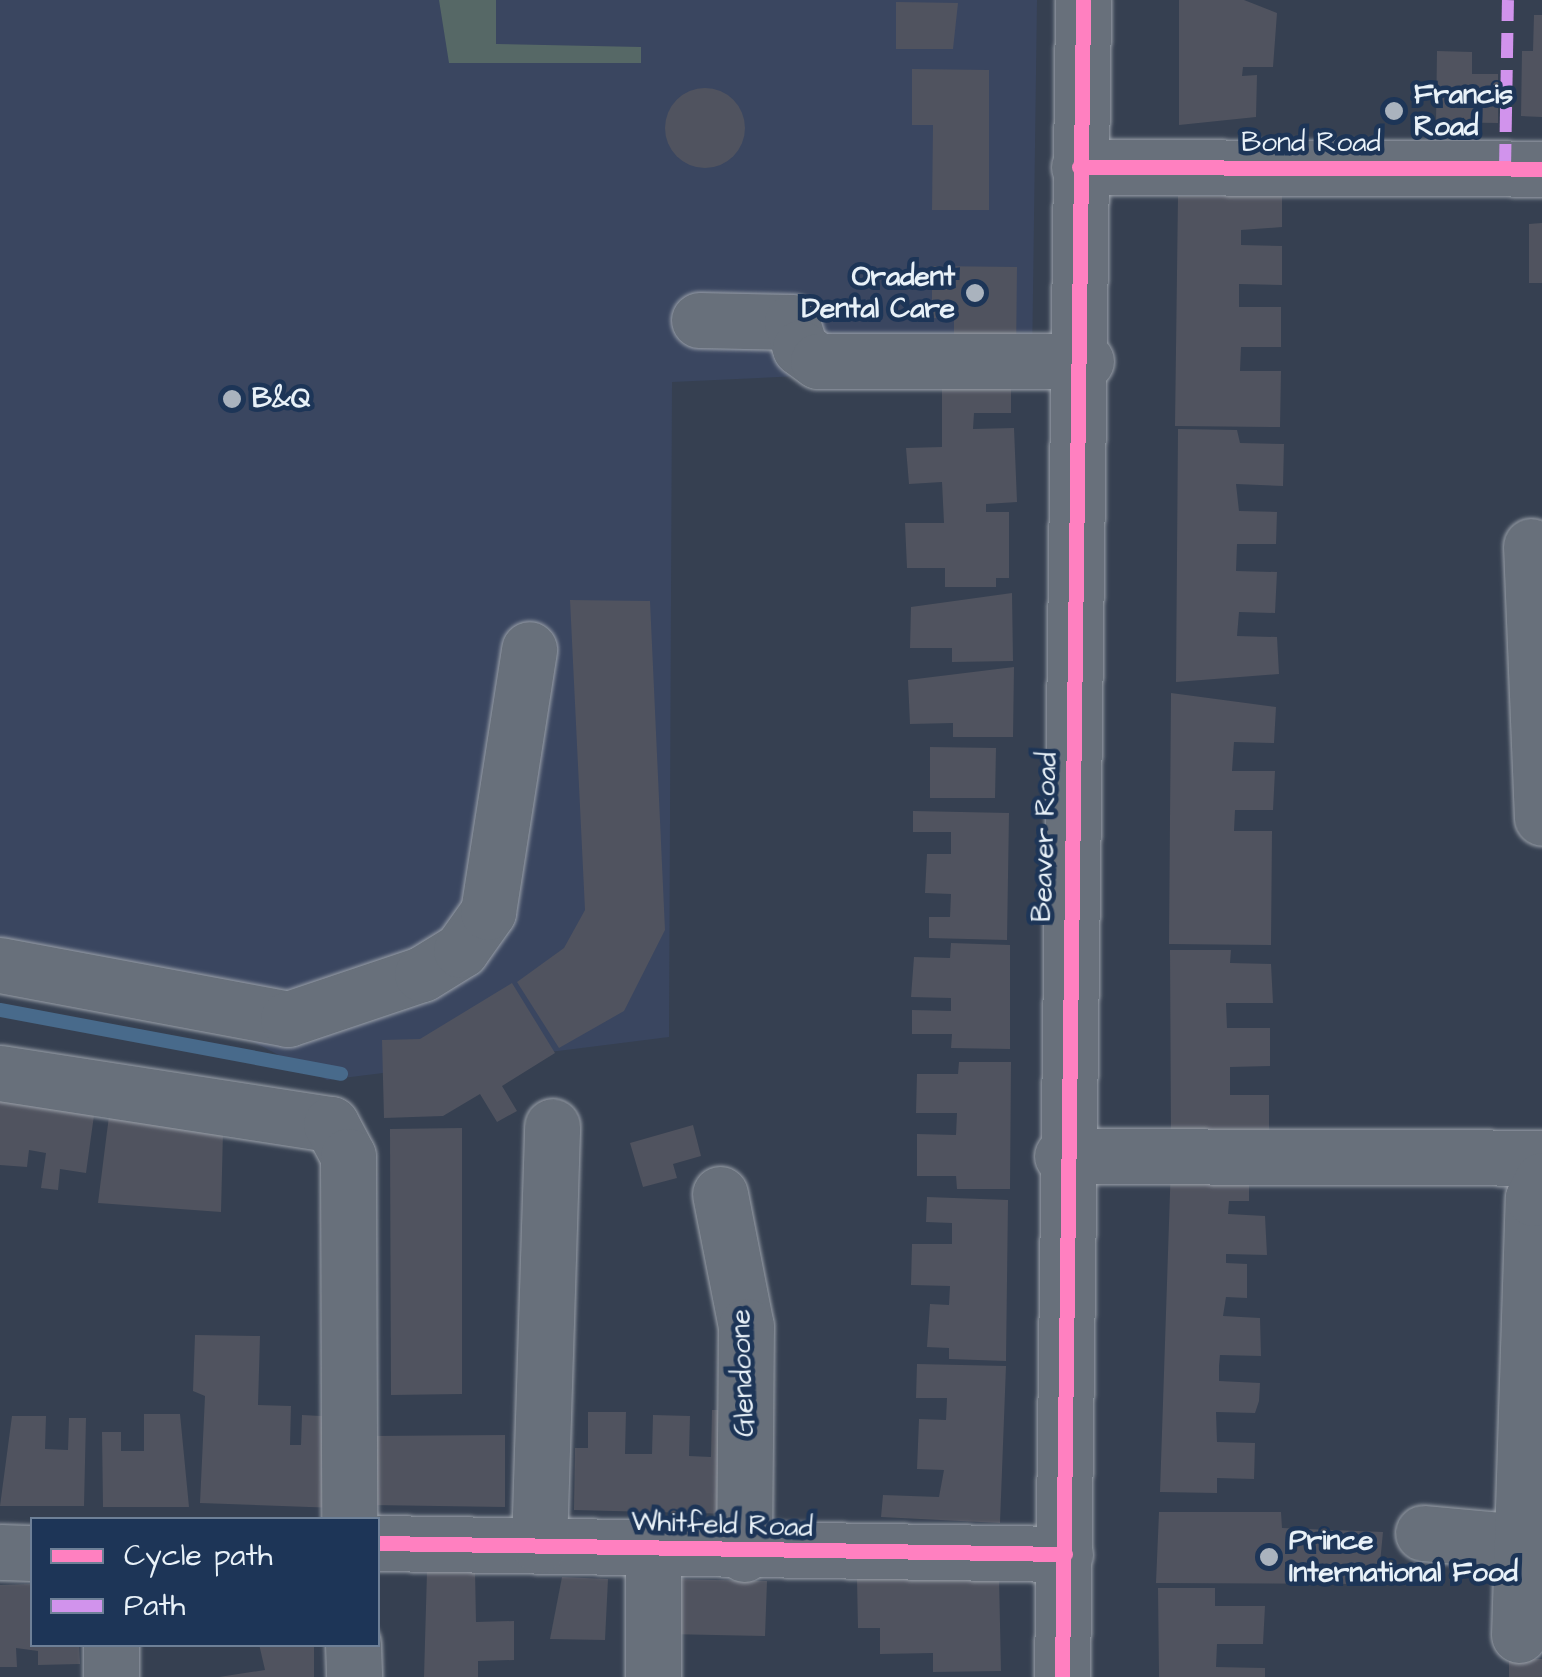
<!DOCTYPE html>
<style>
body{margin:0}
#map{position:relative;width:1542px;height:1677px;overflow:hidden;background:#364051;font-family:"Architects Daughter",sans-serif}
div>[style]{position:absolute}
.built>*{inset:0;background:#3a4660}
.green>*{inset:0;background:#566866}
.stream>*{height:14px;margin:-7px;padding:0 7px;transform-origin:7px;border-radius:7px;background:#486a8b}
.building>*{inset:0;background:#50535f}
.round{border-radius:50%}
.roads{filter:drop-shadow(0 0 2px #9ba1aa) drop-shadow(0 0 2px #9ba1aa)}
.minor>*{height:55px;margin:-27.5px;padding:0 27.5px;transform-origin:27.5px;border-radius:27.5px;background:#68707b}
.quiet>*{height:12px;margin-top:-6px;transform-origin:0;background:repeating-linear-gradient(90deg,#d193ec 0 25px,transparent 0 37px)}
.cycleway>*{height:15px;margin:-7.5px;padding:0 7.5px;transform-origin:7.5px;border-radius:7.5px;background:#ff80c0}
.dots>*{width:28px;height:28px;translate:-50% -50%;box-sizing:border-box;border:5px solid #1d3557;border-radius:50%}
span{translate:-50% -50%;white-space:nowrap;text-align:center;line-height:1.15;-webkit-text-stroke:9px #1d3557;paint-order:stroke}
.poi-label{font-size:28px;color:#e8f1f8;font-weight:700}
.left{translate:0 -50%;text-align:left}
.right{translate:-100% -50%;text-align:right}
.street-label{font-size:28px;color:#e8f1f8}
.legend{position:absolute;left:30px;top:1517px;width:350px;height:130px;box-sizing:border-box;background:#1d3557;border:2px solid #6e8097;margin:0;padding:12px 18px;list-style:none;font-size:30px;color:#e8f1f8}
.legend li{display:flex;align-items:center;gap:20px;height:50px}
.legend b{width:50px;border:2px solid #6e8097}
</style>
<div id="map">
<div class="built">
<div style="clip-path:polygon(0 0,1037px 0,1032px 365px,672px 382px,669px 1037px,327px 1080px,238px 1034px,0 985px)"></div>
</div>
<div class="green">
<div style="clip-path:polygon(439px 0,496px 0,496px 44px,641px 47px,641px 63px,449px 63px)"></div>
</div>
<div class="stream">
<div style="left:0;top:1010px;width:347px;rotate:10.6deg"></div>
</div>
<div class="building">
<div style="clip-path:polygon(1179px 0,1244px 0,1277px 13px,1273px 67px,1243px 67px,1242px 76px,1257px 75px,1256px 117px,1179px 125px)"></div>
<div style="clip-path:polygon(896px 2px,958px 3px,953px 49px,896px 49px)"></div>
<div style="clip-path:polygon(1534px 15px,1542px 15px,1542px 117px,1521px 116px,1522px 51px,1533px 51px)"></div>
<div style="clip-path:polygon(1437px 51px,1472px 52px,1472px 74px,1498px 74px,1498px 123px,1436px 122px)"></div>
<div style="clip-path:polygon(912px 69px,989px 70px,989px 210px,932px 210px,933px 125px,912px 125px)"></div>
<div class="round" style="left:665px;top:88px;width:80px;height:80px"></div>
<div style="clip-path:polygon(1178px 196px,1282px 196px,1282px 227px,1241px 230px,1241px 245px,1282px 246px,1282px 285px,1239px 284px,1239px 307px,1281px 307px,1281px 347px,1241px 347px,1240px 371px,1281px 371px,1280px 427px,1175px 426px)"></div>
<div style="clip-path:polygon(1542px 223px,1542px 283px,1529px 283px,1529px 224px)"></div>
<div style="clip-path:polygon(932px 266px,1017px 267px,1016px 358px,954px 358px,954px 319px,932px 318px)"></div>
<div style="clip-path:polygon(942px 386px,1011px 386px,1011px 413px,974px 413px,973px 429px,1014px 428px,1017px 502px,986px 504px,986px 512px,1009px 512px,1009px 578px,996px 578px,996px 587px,945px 587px,945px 568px,907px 568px,905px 523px,944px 523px,942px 482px,909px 484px,906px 448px,942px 447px)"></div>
<div style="clip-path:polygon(1178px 429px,1237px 430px,1240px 443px,1284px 444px,1283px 486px,1236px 484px,1239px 511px,1277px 512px,1276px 544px,1237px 544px,1236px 571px,1277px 572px,1275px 613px,1239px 612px,1237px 636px,1277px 637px,1279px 674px,1176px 682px)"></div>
<div style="clip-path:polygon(1012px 593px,1013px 661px,952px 662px,952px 648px,910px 648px,911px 607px)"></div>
<div style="clip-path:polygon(570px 600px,650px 601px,665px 930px,624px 1011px,559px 1048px,517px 982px,564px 948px,585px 910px)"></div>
<div style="clip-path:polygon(1014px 667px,1013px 737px,953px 737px,953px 723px,910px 724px,908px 680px)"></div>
<div style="clip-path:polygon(1171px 693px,1276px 707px,1274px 743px,1234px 742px,1232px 771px,1275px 771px,1273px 810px,1235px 810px,1234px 831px,1272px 831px,1271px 945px,1169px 944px)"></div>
<div style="clip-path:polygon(930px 747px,996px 748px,995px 798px,930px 798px)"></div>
<div style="clip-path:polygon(913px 811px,1009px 813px,1007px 940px,929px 938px,929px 917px,950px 917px,951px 894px,925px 893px,927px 854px,951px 854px,951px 832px,913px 832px)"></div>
<div style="clip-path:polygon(951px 943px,1010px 945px,1010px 1049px,951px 1048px,952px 1034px,912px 1034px,912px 1010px,951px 1011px,951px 998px,911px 997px,914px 957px,950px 958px)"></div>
<div style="clip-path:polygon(1170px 950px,1231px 950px,1230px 963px,1271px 964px,1273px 1003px,1226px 1003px,1227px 1028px,1270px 1028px,1270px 1066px,1230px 1067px,1230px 1095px,1269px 1095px,1269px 1131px,1171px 1141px)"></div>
<div style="clip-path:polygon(512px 983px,555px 1053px,502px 1086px,517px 1111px,497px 1122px,480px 1094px,443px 1116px,384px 1118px,382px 1040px,420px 1039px)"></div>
<div style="clip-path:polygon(959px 1062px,1011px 1062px,1010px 1189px,957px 1189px,956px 1176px,917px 1176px,917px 1134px,956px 1135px,957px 1113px,916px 1113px,917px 1074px,958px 1074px)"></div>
<div style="clip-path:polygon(0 1095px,95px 1108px,86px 1173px,60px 1169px,58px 1190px,41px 1188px,46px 1153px,29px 1150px,27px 1167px,0 1165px)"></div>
<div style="clip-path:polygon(110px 1108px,223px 1131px,221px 1212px,98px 1203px)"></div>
<div style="clip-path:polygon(693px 1125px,701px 1156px,673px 1164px,677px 1178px,643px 1187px,630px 1143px)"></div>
<div style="clip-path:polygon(462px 1128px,462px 1394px,391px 1395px,390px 1129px)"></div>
<div style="clip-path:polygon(1171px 1163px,1249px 1183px,1249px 1201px,1229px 1201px,1228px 1214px,1265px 1216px,1267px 1255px,1226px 1254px,1226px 1263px,1247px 1264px,1247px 1298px,1226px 1297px,1223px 1316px,1260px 1318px,1261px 1356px,1220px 1355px,1219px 1366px,1219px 1381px,1260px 1383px,1259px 1401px,1255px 1413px,1216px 1412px,1217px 1442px,1255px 1443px,1254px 1479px,1217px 1478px,1217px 1493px,1160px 1492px)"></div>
<div style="clip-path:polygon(927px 1197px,1008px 1200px,1006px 1361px,949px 1359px,949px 1348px,927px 1347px,930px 1304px,949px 1305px,950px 1286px,911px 1285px,912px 1244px,952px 1244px,952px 1223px,926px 1222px)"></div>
<div style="clip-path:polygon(195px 1335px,260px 1336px,258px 1405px,291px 1406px,290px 1445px,301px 1445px,302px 1415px,340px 1417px,337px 1508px,200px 1503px,205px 1396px,193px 1391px)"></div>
<div style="clip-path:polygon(917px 1364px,1006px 1366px,1000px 1523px,881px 1517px,883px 1495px,939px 1497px,944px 1470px,917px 1469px,919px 1419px,946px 1420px,947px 1398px,916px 1398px)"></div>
<div style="clip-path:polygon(712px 1410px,734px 1410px,732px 1514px,574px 1510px,575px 1448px,588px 1448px,588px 1412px,626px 1412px,625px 1454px,652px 1454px,653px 1415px,690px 1416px,689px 1456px,711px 1457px)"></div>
<div style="clip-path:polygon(144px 1414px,180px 1414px,189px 1507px,103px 1507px,102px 1432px,121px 1432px,121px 1451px,144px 1451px)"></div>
<div style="clip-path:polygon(12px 1416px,46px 1416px,45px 1449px,68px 1450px,69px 1418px,86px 1418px,84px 1506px,0 1506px)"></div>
<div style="clip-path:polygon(505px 1435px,505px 1507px,370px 1505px,370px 1436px)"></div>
<div style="clip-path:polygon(1159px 1512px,1281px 1512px,1282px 1528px,1383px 1532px,1378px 1584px,1156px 1583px)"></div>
<div style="clip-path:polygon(475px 1569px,476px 1622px,514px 1621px,514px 1660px,478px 1661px,478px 1677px,424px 1677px,427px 1571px)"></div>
<div style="clip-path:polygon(562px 1577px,608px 1579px,605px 1640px,550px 1639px)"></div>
<div style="clip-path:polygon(999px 1577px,1001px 1671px,933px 1672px,933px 1653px,880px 1654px,880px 1628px,858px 1628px,857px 1579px)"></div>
<div style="clip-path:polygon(668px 1579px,767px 1581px,765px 1636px,666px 1634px)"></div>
<div style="clip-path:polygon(32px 1584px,32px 1644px,79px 1644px,80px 1664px,38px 1665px,38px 1651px,16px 1648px,17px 1667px,0 1667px,0 1585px)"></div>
<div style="clip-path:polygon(1158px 1588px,1215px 1588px,1215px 1606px,1265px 1606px,1263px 1644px,1217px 1644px,1216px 1667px,1265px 1668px,1265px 1677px,1159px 1677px)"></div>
<div style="clip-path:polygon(259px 1644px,314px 1644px,314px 1677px,219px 1677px,265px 1670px)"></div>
<div style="clip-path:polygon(1509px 1659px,1542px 1659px,1542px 1677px,1509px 1677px)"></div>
</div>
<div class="roads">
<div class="minor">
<div style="left:1079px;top:167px;width:463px;rotate:0.2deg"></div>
<div style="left:699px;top:320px;width:93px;rotate:1.2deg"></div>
<div style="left:792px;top:322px;width:27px;rotate:73deg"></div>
<div style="left:800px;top:348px;width:22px;rotate:36deg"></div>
<div style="left:818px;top:361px;width:268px"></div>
<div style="left:1531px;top:546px;width:272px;rotate:87.7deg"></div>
<div style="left:0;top:965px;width:293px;rotate:10.6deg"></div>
<div style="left:288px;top:1019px;width:141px;rotate:-18.6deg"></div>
<div style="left:422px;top:974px;width:46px;rotate:-31.6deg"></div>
<div style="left:461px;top:950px;width:47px;rotate:-54.6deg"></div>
<div style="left:488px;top:912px;width:266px;rotate:-81.1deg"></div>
<div style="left:0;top:1073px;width:335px;rotate:8.8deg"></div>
<div style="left:331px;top:1124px;width:36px;rotate:62deg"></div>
<div style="left:348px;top:1156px;width:364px;rotate:89.8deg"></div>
<div style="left:1062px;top:1156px;width:480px;rotate:0.2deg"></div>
<div style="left:720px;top:1194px;width:135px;rotate:78.9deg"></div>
<div style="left:746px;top:1326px;width:228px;rotate:90.5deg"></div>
<div style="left:1423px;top:1533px;width:99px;rotate:5.2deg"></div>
<div style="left:378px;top:1543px;width:687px;rotate:0.92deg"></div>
<div style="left:539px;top:1545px;width:419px;rotate:-88.2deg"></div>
<div style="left:0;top:1552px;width:32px;rotate:2deg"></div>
<div style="left:1519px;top:1635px;width:437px;rotate:-88.2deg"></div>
<div style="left:1533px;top:1198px;width:20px;rotate:-63deg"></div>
<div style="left:353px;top:1644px;width:33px;rotate:88deg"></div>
<div style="left:111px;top:1677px;width:33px;rotate:-90deg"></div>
<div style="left:653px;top:1677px;width:129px;rotate:-90deg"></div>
<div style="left:1062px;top:1677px;width:1677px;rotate:-89.28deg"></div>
</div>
</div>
<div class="quiet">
<div style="left:1505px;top:169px;width:169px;rotate:-89deg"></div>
</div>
<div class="cycleway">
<div style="left:1079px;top:167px;width:463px;rotate:0.2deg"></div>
<div style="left:378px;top:1543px;width:687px;rotate:0.92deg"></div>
<div style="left:1062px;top:1677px;width:1677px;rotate:-89.28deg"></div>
</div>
<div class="dots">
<div style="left:1394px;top:111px;background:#aab3be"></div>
<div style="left:975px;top:293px;background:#aab3be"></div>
<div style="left:232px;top:399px;background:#aab3be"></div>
<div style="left:1269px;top:1557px;background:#aab3be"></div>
</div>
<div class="poi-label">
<span class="left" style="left:1414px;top:111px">Francis<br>Road</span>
<span class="right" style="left:955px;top:293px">Oradent<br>Dental Care</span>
<span class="left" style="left:252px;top:399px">B&amp;Q</span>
<span class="left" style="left:1289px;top:1557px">Prince<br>International Food</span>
</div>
<div class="street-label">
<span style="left:1311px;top:143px">Bond Road</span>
<span style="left:1045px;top:837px;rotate:-88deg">Beaver Road</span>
<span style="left:743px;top:1373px;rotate:-92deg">Glendoone</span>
<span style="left:722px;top:1525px;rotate:2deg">Whitfeld Road</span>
</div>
<ul class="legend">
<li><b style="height:12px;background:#ff80c0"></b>Cycle path</li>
<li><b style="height:12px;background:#d193ec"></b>Path</li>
</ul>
</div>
